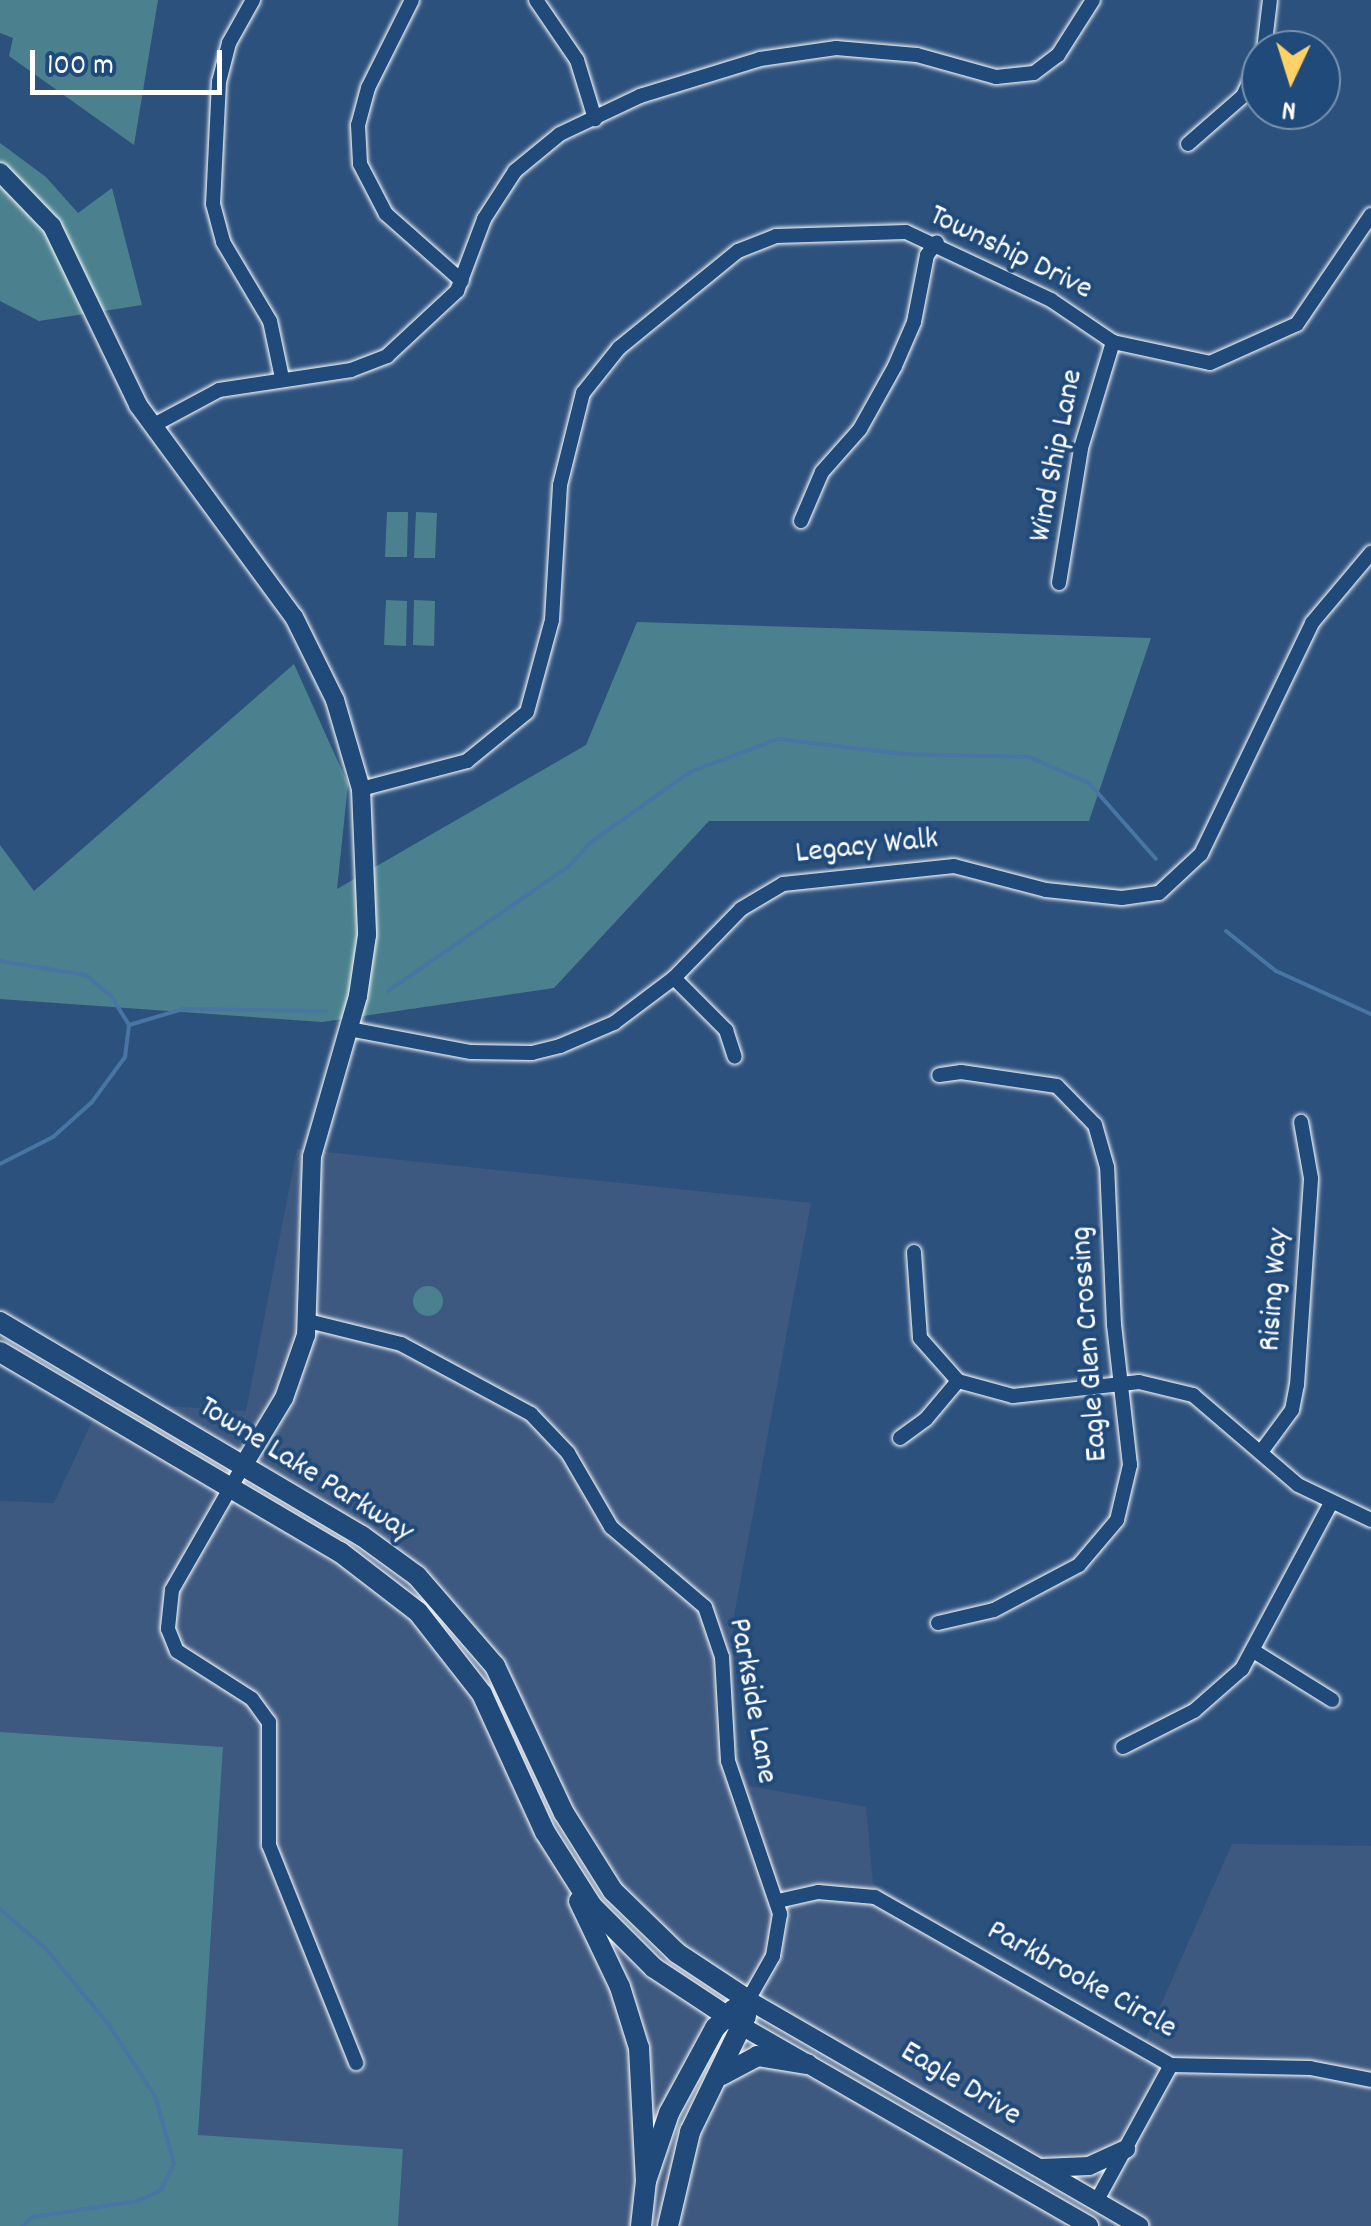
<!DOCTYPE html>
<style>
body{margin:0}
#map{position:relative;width:1371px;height:2226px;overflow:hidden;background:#2d517d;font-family:Dekko,sans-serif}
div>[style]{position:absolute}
.built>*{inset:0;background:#3e5980}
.green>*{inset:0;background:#4b818e}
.round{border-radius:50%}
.stream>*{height:4px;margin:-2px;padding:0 2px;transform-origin:2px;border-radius:2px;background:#4875a3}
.roads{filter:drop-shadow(0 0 2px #fff) drop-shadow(0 0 2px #fff)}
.minor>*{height:14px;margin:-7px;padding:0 7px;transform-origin:7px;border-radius:7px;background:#1f4a7a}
.tertiary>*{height:18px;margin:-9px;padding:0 9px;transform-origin:9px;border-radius:9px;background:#1f4a7a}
.secondary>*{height:20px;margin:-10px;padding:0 10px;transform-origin:10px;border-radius:10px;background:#1f4a7a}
span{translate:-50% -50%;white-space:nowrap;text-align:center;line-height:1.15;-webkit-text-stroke:8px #1f4a7a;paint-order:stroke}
.street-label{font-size:32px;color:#fff}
.north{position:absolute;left:1241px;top:30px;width:100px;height:100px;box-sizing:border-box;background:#1f4a7a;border:2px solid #7992af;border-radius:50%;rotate:184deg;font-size:28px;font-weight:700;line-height:40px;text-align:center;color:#fff}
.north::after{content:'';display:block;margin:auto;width:35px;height:45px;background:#ffd166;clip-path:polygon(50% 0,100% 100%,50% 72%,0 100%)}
.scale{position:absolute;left:30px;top:50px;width:192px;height:45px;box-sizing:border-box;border:5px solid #fff;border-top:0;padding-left:12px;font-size:30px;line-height:35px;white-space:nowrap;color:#fff;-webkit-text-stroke:8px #1f4a7a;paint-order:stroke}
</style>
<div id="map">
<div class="built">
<div style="clip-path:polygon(297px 1149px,811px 1203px,733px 1621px,735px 1753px,749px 1786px,866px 1807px,873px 1884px,1143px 2045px,1232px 1844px,1371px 1846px,1371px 2226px,398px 2226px,403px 2149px,198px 2136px,223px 1747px,0 1732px,0 1501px,54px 1503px,101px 1402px,246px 1411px)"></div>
</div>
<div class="green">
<div style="clip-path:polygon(0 0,158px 0,134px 145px,9px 56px,13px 38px,0 33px)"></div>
<div style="clip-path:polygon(0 143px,46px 177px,78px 213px,112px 188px,142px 305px,39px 321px,0 301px)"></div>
<div style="clip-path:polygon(387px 512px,408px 512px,407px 557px,385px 557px)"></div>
<div style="clip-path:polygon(416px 512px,437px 513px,435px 558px,414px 558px)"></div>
<div style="clip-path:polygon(386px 600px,407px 601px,406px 646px,384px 645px)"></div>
<div style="clip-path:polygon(414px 600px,435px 601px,434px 646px,413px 645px)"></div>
<div style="clip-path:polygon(637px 622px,1151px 638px,1089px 821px,709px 821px,554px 988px,322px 1022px,0 999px,0 845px,34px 891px,294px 664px,348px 784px,337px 889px,586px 745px)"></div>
<div class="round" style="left:413px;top:1286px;width:30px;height:30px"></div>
<div style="clip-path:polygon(0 1732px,223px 1747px,198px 2135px,403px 2149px,398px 2226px,0 2226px)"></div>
</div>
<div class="stream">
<div style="left:1226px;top:931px;width:64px;rotate:38.7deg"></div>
<div style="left:1276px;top:971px;width:104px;rotate:24.4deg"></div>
<div style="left:0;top:961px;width:87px;rotate:9.2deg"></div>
<div style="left:86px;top:975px;width:33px;rotate:40deg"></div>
<div style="left:111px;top:996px;width:34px;rotate:58deg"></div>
<div style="left:129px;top:1025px;width:32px;rotate:97deg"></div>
<div style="left:125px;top:1057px;width:56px;rotate:126.3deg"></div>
<div style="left:92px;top:1102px;width:52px;rotate:138.1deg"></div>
<div style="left:53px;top:1137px;width:59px;rotate:153deg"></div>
<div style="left:388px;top:991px;width:219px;rotate:-34.6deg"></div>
<div style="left:568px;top:867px;width:34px;rotate:-47deg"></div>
<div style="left:591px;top:842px;width:121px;rotate:-35.3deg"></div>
<div style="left:690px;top:772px;width:94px;rotate:-20.6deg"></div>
<div style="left:778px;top:739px;width:127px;rotate:6.8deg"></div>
<div style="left:904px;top:754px;width:125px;rotate:1.4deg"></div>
<div style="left:1029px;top:757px;width:65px;rotate:23.4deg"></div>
<div style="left:1089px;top:783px;width:101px;rotate:48.6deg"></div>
<div style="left:129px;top:1025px;width:56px;rotate:-16.5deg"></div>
<div style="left:183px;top:1009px;width:143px;rotate:0.8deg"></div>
<div style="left:0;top:1909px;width:62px;rotate:41.1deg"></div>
<div style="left:47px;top:1950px;width:97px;rotate:50.4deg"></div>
<div style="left:109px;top:2025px;width:87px;rotate:57.2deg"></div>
<div style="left:156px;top:2098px;width:68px;rotate:74.7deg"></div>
<div style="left:174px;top:2164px;width:30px;rotate:117deg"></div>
<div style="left:160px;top:2191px;width:24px;rotate:156deg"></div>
<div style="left:138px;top:2201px;width:107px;rotate:171.4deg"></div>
<div style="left:32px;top:2217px;width:13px;rotate:135deg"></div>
</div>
<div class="roads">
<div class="minor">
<div style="left:253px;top:0;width:49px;rotate:119.2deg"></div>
<div style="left:229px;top:43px;width:40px;rotate:104.4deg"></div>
<div style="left:219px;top:82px;width:122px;rotate:92.8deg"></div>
<div style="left:213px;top:204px;width:39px;rotate:75deg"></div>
<div style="left:223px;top:242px;width:92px;rotate:59.3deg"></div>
<div style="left:270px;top:321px;width:58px;rotate:78.1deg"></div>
<div style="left:412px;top:0;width:98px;rotate:116.6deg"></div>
<div style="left:368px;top:88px;width:38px;rotate:105deg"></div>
<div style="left:358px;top:125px;width:39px;rotate:87deg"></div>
<div style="left:360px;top:164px;width:56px;rotate:62.5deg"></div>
<div style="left:386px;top:214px;width:101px;rotate:41.4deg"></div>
<div style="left:536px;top:0;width:73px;rotate:55.7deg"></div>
<div style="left:577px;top:60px;width:62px;rotate:73deg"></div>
<div style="left:1264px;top:50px;width:50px;rotate:-83.2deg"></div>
<div style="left:1188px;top:144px;width:73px;rotate:-41.1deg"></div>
<div style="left:1243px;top:96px;width:42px;rotate:-64.7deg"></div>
<div style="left:152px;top:426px;width:76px;rotate:-28.2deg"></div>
<div style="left:219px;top:390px;width:134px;rotate:-8.6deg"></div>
<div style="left:351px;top:370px;width:39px;rotate:-21deg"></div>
<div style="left:387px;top:356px;width:96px;rotate:-42.9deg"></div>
<div style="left:457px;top:291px;width:77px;rotate:-69.4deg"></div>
<div style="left:484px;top:219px;width:57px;rotate:-57.1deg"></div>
<div style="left:515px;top:171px;width:58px;rotate:-39.4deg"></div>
<div style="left:560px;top:134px;width:89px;rotate:-25.4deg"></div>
<div style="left:640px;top:96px;width:126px;rotate:-17.1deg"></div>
<div style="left:760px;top:59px;width:77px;rotate:-8.2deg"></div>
<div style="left:836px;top:48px;width:81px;rotate:4.9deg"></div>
<div style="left:917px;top:55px;width:82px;rotate:15.6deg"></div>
<div style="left:996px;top:77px;width:38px;rotate:-6deg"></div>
<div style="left:1034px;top:73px;width:30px;rotate:-37deg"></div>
<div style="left:1058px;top:55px;width:65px;rotate:-57.5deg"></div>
<div style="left:801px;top:521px;width:53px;rotate:-66.8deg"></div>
<div style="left:822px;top:472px;width:57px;rotate:-48.5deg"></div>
<div style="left:860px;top:429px;width:72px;rotate:-60.9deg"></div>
<div style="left:895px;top:366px;width:48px;rotate:-66.6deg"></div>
<div style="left:914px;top:322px;width:68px;rotate:-79deg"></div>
<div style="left:927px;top:255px;width:16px;rotate:-52deg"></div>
<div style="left:1059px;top:583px;width:137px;rotate:-80.7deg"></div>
<div style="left:1081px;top:448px;width:111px;rotate:-73.2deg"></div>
<div style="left:361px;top:789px;width:110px;rotate:-14.8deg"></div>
<div style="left:467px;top:761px;width:77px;rotate:-39.2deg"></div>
<div style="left:527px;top:712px;width:95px;rotate:-74.8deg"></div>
<div style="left:552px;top:620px;width:135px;rotate:-86.6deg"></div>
<div style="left:560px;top:485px;width:95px;rotate:-76deg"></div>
<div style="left:583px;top:393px;width:58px;rotate:-51.3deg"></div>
<div style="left:619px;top:348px;width:154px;rotate:-39.2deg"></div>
<div style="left:738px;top:251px;width:41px;rotate:-21.5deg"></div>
<div style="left:776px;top:236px;width:130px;rotate:-1.8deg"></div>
<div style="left:906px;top:232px;width:160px;rotate:25.1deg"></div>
<div style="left:1051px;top:300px;width:75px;rotate:34.1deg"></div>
<div style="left:1113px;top:342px;width:99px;rotate:12.2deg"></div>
<div style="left:1210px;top:363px;width:95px;rotate:-24.1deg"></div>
<div style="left:1297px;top:324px;width:132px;rotate:-55.8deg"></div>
<div style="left:674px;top:978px;width:74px;rotate:45deg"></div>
<div style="left:726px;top:1030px;width:28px;rotate:72deg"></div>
<div style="left:349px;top:1029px;width:124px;rotate:10.7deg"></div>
<div style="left:471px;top:1052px;width:61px;rotate:0.9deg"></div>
<div style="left:532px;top:1053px;width:29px;rotate:-14deg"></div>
<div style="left:560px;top:1046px;width:59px;rotate:-23.1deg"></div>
<div style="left:614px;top:1023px;width:75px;rotate:-36.9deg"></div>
<div style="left:674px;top:978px;width:96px;rotate:-45.8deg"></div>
<div style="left:741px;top:909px;width:49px;rotate:-30.8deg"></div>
<div style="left:783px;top:884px;width:172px;rotate:-6deg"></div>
<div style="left:954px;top:866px;width:95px;rotate:14.6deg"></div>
<div style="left:1046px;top:890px;width:76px;rotate:6deg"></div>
<div style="left:1122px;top:898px;width:37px;rotate:-8deg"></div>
<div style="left:1159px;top:893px;width:57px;rotate:-42.9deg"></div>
<div style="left:1201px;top:854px;width:256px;rotate:-64.3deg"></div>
<div style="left:1312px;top:623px;width:92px;rotate:-49.9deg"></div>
<div style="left:914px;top:1252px;width:86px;rotate:86deg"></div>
<div style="left:920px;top:1338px;width:57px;rotate:48.5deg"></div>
<div style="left:958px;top:1381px;width:57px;rotate:15.3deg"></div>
<div style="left:1013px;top:1396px;width:127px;rotate:-6.3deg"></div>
<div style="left:1139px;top:1382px;width:56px;rotate:13.5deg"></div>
<div style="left:1193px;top:1395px;width:138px;rotate:40.6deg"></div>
<div style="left:1298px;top:1485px;width:81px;rotate:25.6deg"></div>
<div style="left:308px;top:1321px;width:96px;rotate:13.9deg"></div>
<div style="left:401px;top:1344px;width:148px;rotate:28.3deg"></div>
<div style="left:531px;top:1414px;width:54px;rotate:46.5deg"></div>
<div style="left:568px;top:1453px;width:86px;rotate:59.8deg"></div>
<div style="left:611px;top:1527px;width:123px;rotate:40.4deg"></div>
<div style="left:705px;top:1607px;width:53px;rotate:71.2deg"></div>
<div style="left:722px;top:1657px;width:104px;rotate:86.7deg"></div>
<div style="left:728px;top:1761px;width:162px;rotate:71.2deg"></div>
<div style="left:780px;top:1914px;width:43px;rotate:99.5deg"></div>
<div style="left:773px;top:1956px;width:51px;rotate:119.6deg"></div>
<div style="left:900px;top:1438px;width:32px;rotate:-36deg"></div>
<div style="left:926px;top:1419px;width:50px;rotate:-49.9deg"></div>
<div style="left:1261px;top:1452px;width:52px;rotate:-53.6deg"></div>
<div style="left:1292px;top:1410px;width:25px;rotate:-79deg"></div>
<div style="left:1297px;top:1385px;width:207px;rotate:-86.1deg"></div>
<div style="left:1311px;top:1178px;width:57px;rotate:-100.1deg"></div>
<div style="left:243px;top:1466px;width:143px;rotate:119.8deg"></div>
<div style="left:172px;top:1590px;width:39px;rotate:96deg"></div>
<div style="left:168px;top:1629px;width:24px;rotate:68deg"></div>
<div style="left:177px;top:1651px;width:89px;rotate:32.6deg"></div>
<div style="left:252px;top:1699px;width:29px;rotate:54deg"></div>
<div style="left:269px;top:1722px;width:123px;rotate:90deg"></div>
<div style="left:269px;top:1845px;width:235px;rotate:68.2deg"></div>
<div style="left:938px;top:1623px;width:57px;rotate:-13.1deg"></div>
<div style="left:994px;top:1610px;width:96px;rotate:-27.9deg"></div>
<div style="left:1079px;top:1565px;width:59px;rotate:-49.8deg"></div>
<div style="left:1117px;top:1520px;width:57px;rotate:-76.7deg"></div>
<div style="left:1130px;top:1465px;width:141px;rotate:-96.5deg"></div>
<div style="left:1114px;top:1325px;width:158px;rotate:-92.5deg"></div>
<div style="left:1107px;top:1167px;width:44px;rotate:-105.9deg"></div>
<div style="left:1095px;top:1125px;width:54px;rotate:-134.3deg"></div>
<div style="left:1057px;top:1086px;width:97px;rotate:-171.7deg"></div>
<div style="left:961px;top:1072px;width:22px;rotate:172deg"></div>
<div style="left:1255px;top:1652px;width:91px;rotate:31.9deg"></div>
<div style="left:1123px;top:1747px;width:80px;rotate:-26.9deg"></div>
<div style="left:1194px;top:1711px;width:64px;rotate:-41.2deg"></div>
<div style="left:1242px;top:1669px;width:186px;rotate:-61.8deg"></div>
<div style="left:778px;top:1901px;width:41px;rotate:-12.7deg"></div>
<div style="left:818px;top:1892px;width:57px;rotate:5deg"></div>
<div style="left:875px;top:1897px;width:340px;rotate:29.6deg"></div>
<div style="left:1171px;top:2065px;width:139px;rotate:1.2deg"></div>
<div style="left:1310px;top:2068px;width:62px;rotate:11.1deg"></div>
<div style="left:1096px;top:2202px;width:156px;rotate:-61.3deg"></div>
</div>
<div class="tertiary">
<div style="left:0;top:172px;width:75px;rotate:46.1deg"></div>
<div style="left:52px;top:226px;width:199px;rotate:64.3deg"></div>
<div style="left:138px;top:405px;width:263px;rotate:53.7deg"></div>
<div style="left:294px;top:617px;width:93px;rotate:63.7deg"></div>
<div style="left:335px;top:700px;width:93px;rotate:73.7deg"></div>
<div style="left:361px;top:789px;width:146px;rotate:87.6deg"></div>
<div style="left:367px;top:935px;width:62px;rotate:98.4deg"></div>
<div style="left:358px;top:996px;width:166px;rotate:106deg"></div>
<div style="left:312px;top:1156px;width:179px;rotate:91.9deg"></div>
<div style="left:306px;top:1335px;width:67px;rotate:109.2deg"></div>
<div style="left:284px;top:1398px;width:79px;rotate:121.1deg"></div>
<div style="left:748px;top:2000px;width:452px;rotate:30deg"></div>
<div style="left:745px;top:2028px;width:397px;rotate:29.9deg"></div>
<div style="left:1041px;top:2168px;width:48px;rotate:-2.4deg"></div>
<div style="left:1089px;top:2166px;width:41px;rotate:-24.7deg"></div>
</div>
<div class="secondary">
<div style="left:0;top:1322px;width:421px;rotate:30.6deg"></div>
<div style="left:362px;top:1536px;width:68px;rotate:36deg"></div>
<div style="left:417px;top:1576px;width:119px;rotate:49.1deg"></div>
<div style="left:495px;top:1666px;width:162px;rotate:64.9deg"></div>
<div style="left:564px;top:1813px;width:92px;rotate:57.9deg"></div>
<div style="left:613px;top:1891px;width:89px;rotate:44.1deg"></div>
<div style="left:677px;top:1953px;width:85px;rotate:33.5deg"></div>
<div style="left:0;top:1352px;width:394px;rotate:30.5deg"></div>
<div style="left:340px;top:1552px;width:98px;rotate:37.6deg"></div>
<div style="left:418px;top:1612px;width:104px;rotate:52deg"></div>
<div style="left:482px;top:1694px;width:152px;rotate:65.5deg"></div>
<div style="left:545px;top:1832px;width:88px;rotate:57.6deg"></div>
<div style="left:592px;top:1906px;width:88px;rotate:45deg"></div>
<div style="left:654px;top:1968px;width:109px;rotate:33.4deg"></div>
<div style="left:579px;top:1901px;width:95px;rotate:64.5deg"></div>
<div style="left:620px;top:1987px;width:64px;rotate:72.7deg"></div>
<div style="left:639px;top:2048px;width:133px;rotate:87deg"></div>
<div style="left:722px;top:2075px;width:40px;rotate:-28deg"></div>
<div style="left:757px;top:2056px;width:51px;rotate:9.1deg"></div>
<div style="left:641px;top:2226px;width:45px;rotate:-83.7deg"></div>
<div style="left:646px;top:2181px;width:72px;rotate:-71.3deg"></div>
<div style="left:669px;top:2113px;width:97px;rotate:-61.6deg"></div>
<div style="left:715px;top:2028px;width:27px;rotate:-45deg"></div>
<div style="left:668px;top:2226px;width:97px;rotate:-76.8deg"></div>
<div style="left:690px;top:2132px;width:129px;rotate:-64.2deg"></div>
</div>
</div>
<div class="street-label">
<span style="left:1010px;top:254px;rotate:26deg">Township Drive</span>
<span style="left:1058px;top:456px;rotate:-79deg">Wind Ship Lane</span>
<span style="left:867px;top:848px;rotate:-6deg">Legacy Walk</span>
<span style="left:1276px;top:1290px;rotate:-86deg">Rising Way</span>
<span style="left:1091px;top:1344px;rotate:-94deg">Eagle Glen Crossing</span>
<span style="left:305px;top:1471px;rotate:32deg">Towne Lake Parkway</span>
<span style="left:751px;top:1701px;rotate:80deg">Parkside Lane</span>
<span style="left:1081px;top:1981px;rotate:29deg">Parkbrooke Circle</span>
<span style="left:960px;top:2085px;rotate:31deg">Eagle Drive</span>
</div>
<div class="north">N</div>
<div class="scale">100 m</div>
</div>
